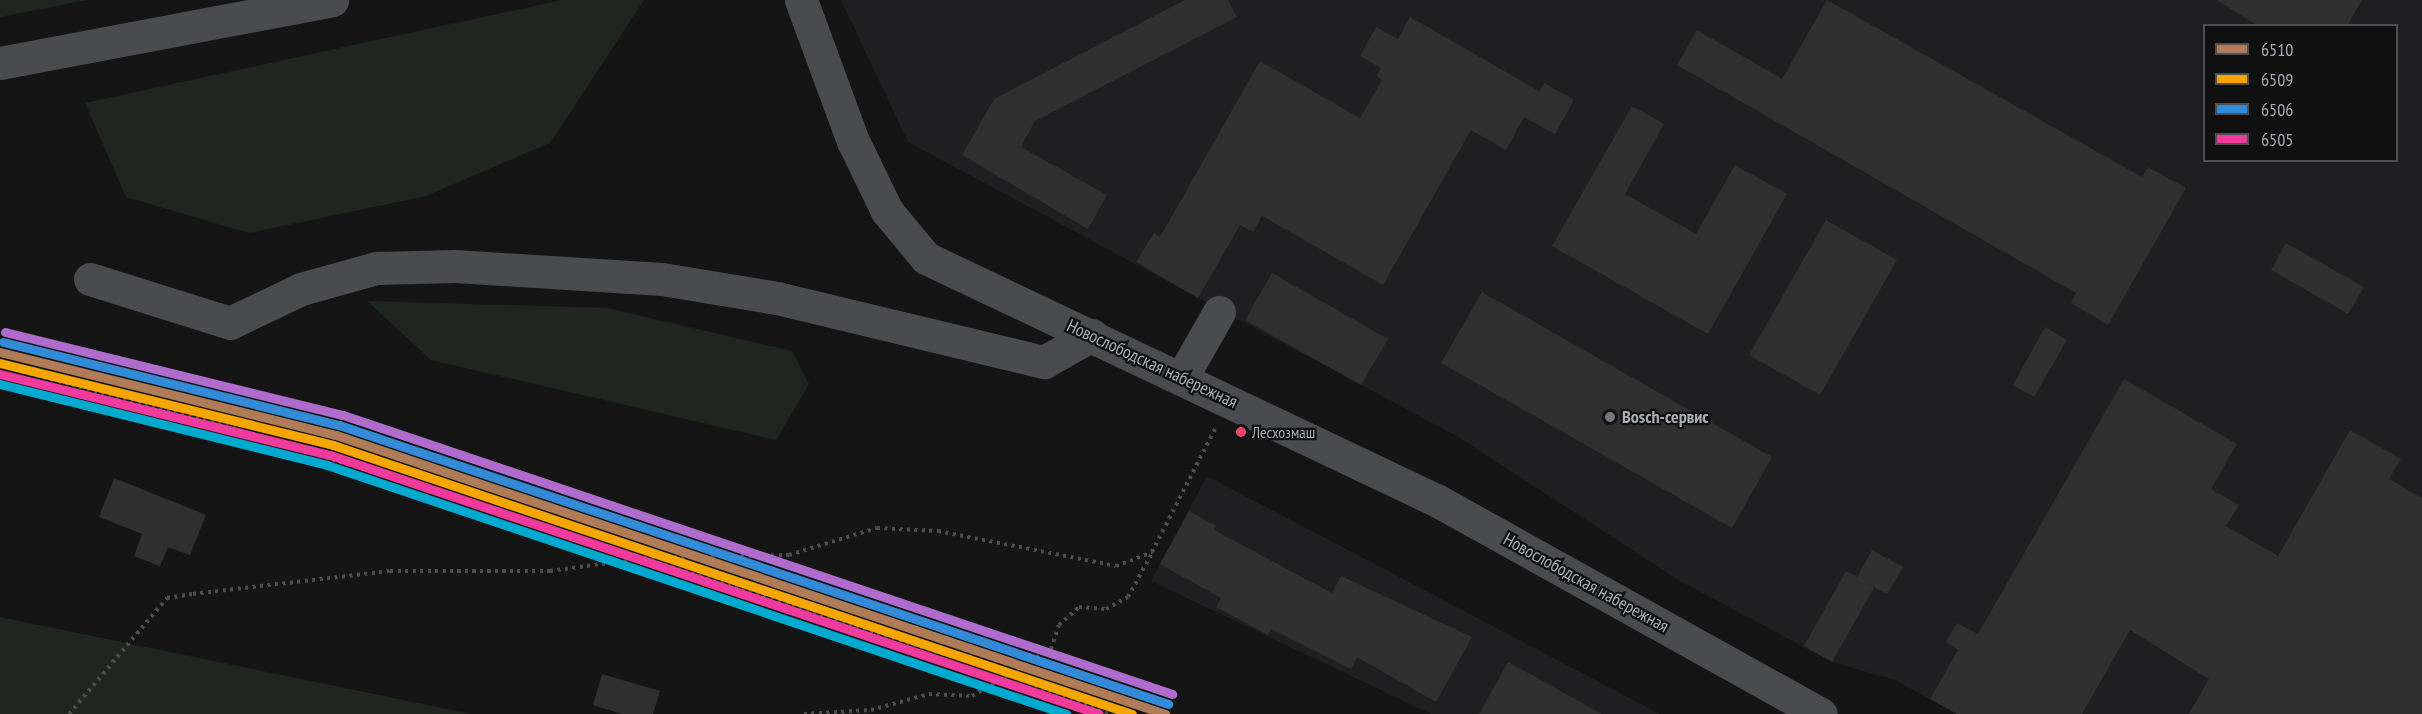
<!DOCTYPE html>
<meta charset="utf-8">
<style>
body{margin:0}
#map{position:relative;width:2422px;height:714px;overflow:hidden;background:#151516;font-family:"PT Sans Narrow",sans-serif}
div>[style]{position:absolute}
.built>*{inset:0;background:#1f1f21}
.green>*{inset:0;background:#1f2620}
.building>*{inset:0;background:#303031}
.path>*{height:4px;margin-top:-2px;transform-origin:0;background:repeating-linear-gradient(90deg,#4b4d50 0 3px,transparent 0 7.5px)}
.minor>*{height:33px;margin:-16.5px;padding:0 16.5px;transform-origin:16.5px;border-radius:16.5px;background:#4a4b4e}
.rail-1>*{height:9px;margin:-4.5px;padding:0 4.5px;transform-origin:4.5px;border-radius:4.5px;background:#b07c57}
.rail-2>*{height:9px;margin:-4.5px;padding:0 4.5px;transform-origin:4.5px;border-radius:4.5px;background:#f7a600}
.rail-3>*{height:9px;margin:-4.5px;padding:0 4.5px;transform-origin:4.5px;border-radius:4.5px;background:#338bd7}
.rail-4>*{height:9px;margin:-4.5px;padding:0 4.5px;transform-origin:4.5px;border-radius:4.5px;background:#f13a9d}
.rail-5>*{height:9px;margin:-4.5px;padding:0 4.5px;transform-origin:4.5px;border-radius:4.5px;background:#b06ccc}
.rail-6>*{height:9px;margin:-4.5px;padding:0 4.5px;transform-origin:4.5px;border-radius:4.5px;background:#00a9ce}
.dots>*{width:16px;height:16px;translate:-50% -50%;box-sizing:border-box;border:3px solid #101011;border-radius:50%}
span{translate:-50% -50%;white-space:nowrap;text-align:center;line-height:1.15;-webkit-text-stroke:4.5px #101011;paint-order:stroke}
.bus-label{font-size:16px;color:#a7acb6}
.left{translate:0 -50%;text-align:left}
.street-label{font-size:18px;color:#a7acb6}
.poi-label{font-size:18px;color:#a7acb6;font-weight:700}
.legend{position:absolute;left:2203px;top:24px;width:195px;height:138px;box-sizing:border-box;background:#101011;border:2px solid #4c4e53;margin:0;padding:8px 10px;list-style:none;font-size:18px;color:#a7acb6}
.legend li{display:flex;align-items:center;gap:12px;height:30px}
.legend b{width:30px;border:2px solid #4c4e53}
</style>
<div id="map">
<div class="built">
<div style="clip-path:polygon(evenodd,841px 0,2422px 0,2422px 714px,1957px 714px,1895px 680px,1832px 662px,1680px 581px,1460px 438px,908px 142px,841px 0,2204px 26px,2396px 26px,2396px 160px,2204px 160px,2204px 26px)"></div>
<div style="clip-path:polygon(1207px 476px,1660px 714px,1431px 714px,1151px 581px)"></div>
</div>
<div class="green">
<div style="clip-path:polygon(0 0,87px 0,0 17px)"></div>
<div style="clip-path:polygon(562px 0,644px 0,550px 143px,426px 196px,249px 233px,126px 197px,85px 103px)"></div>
<div style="clip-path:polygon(367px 301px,607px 308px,792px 351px,809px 384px,776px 440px,431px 360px)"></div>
<div style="clip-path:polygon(0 617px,471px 714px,0 714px)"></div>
</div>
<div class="building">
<div style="clip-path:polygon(1185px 0,1228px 0,1237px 17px,1035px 121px,1021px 147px,1107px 195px,1088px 229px,962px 155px,994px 99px)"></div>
<div style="clip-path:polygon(1827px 0,2142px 177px,2148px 167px,2186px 188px,2108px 325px,2071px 303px,2076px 293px,1677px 65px,1697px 30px,1782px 79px)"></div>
<div style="clip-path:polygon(2217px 0,2362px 0,2347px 26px,2258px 26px)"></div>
<div style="clip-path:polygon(1410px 17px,1539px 91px,1544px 83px,1574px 100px,1555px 134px,1524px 117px,1506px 150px,1471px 130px,1383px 285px,1262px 216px,1253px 232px,1240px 225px,1198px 298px,1136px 262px,1154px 233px,1160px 237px,1260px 61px,1360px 118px,1382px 80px,1377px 76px,1381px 68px,1360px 56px,1376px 27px,1398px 39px)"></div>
<div style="clip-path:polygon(1632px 106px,1664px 124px,1625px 194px,1696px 234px,1735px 165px,1787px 194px,1708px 334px,1552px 246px)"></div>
<div style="clip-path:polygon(1826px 220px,1897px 260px,1820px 395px,1749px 355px)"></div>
<div style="clip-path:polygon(2286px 243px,2364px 287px,2348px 314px,2271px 270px)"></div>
<div style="clip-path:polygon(1272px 273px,1388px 339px,1361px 385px,1245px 320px)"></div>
<div style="clip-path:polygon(1482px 292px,1772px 457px,1732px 528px,1441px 363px)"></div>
<div style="clip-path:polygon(2045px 327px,2067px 340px,2034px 397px,2013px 385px)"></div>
<div style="clip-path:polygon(2124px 379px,2237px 444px,2211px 489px,2239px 505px,2226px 526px,2278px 556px,2350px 430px,2401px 459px,2389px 479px,2422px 498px,2422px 714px,2189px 714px,2209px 679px,2130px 630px,2082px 714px,1957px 714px,1930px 699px,1958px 650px,1946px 642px,1957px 623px,1978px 634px)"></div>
<div style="clip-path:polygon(114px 478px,206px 515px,190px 555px,168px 547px,160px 566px,134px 556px,142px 534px,99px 517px)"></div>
<div style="clip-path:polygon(1189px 511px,1216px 526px,1214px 530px,1332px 593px,1341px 576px,1472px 637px,1436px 702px,1357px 657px,1351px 669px,1271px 629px,1268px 635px,1216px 607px,1221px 598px,1160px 564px)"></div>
<div style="clip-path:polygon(1872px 550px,1903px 567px,1887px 594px,1864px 582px,1874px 588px,1832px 662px,1804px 646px,1846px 571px,1857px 577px)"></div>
<div style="clip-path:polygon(1508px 662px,1602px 714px,1479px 714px)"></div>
<div style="clip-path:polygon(602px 674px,660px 691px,653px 714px,622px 714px,593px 705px)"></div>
</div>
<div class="path">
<div style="left:0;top:366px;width:218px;rotate:14.6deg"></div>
<div style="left:211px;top:421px;width:451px;rotate:17.6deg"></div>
<div style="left:649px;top:560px;width:376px;rotate:17.7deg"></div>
<div style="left:1007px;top:674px;width:109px;rotate:21.6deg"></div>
<div style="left:69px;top:714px;width:152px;rotate:-49.8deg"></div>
<div style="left:167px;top:598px;width:26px;rotate:-9deg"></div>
<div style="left:193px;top:594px;width:198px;rotate:-6.7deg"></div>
<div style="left:390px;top:571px;width:160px"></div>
<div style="left:550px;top:571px;width:95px;rotate:-7.9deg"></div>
<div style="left:644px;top:558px;width:145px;rotate:-1.2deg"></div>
<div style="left:789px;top:555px;width:92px;rotate:-17.1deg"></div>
<div style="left:877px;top:528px;width:61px;rotate:2.8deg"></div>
<div style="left:938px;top:531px;width:181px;rotate:11.1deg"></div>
<div style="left:1116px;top:566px;width:39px;rotate:-21deg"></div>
<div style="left:1152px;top:552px;width:140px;rotate:-62.9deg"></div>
<div style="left:804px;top:714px;width:67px;rotate:-3.4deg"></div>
<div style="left:871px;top:710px;width:60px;rotate:-15.4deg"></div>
<div style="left:929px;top:694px;width:43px;rotate:2.7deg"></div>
<div style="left:972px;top:696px;width:92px;rotate:-30.7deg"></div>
<div style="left:1051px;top:649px;width:25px;rotate:-72deg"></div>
<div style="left:1059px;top:625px;width:27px;rotate:-42deg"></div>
<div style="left:1079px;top:607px;width:27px;rotate:4deg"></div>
<div style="left:1106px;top:609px;width:25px;rotate:-29deg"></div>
<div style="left:1128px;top:597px;width:50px;rotate:-61.4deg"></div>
</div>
<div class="minor">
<div style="left:801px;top:0;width:150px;rotate:69.8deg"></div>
<div style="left:853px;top:141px;width:78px;rotate:64.1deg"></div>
<div style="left:887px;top:211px;width:61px;rotate:50.3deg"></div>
<div style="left:926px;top:258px;width:567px;rotate:25.39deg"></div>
<div style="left:1438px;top:501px;width:438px;rotate:29.1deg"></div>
<div style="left:0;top:63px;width:338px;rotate:-10.7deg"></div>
<div style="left:90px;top:279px;width:147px;rotate:17.4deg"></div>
<div style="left:230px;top:323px;width:79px;rotate:-25.6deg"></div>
<div style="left:301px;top:289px;width:78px;rotate:-15.6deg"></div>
<div style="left:376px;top:268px;width:79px;rotate:-1.5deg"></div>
<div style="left:455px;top:266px;width:207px;rotate:3.6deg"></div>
<div style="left:662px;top:279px;width:117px;rotate:9.4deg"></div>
<div style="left:777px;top:298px;width:275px;rotate:13.5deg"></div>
<div style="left:1044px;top:362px;width:55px;rotate:-29.4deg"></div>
<div style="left:1182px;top:377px;width:75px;rotate:-60.4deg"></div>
</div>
<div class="rail-1">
<div style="left:0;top:352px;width:346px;rotate:13.9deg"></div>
<div style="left:336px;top:435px;width:875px;rotate:18.6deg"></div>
</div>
<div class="rail-2">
<div style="left:0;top:363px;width:343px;rotate:13.8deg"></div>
<div style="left:333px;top:445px;width:843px;rotate:18.61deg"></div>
</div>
<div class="rail-3">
<div style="left:3px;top:342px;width:346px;rotate:13.9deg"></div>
<div style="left:339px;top:425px;width:875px;rotate:18.6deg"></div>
</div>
<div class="rail-4">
<div style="left:0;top:374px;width:340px;rotate:13.8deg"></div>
<div style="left:330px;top:455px;width:811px;rotate:18.61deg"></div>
</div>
<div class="rail-5">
<div style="left:5px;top:332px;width:348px;rotate:13.8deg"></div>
<div style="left:343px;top:415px;width:875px;rotate:18.6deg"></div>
</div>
<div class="rail-6">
<div style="left:0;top:384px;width:337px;rotate:13.9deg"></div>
<div style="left:327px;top:465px;width:780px;rotate:18.62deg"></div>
</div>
<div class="dots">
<div style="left:1610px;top:417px;background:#74777e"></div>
<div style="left:1241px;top:432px;background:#f34667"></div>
</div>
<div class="bus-label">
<span class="left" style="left:1252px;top:432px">Лесхозмаш</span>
</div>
<div class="street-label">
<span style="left:1152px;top:364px;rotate:25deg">Новослободская набережная</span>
<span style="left:1586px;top:583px;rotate:29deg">Новослободская набережная</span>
</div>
<div class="poi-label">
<span class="left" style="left:1622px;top:417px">Bosch-сервис</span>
</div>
<ul class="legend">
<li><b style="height:8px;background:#b07c57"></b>6510</li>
<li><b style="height:8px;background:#f7a600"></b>6509</li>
<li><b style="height:8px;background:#338bd7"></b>6506</li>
<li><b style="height:8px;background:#f13a9d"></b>6505</li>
</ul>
</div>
